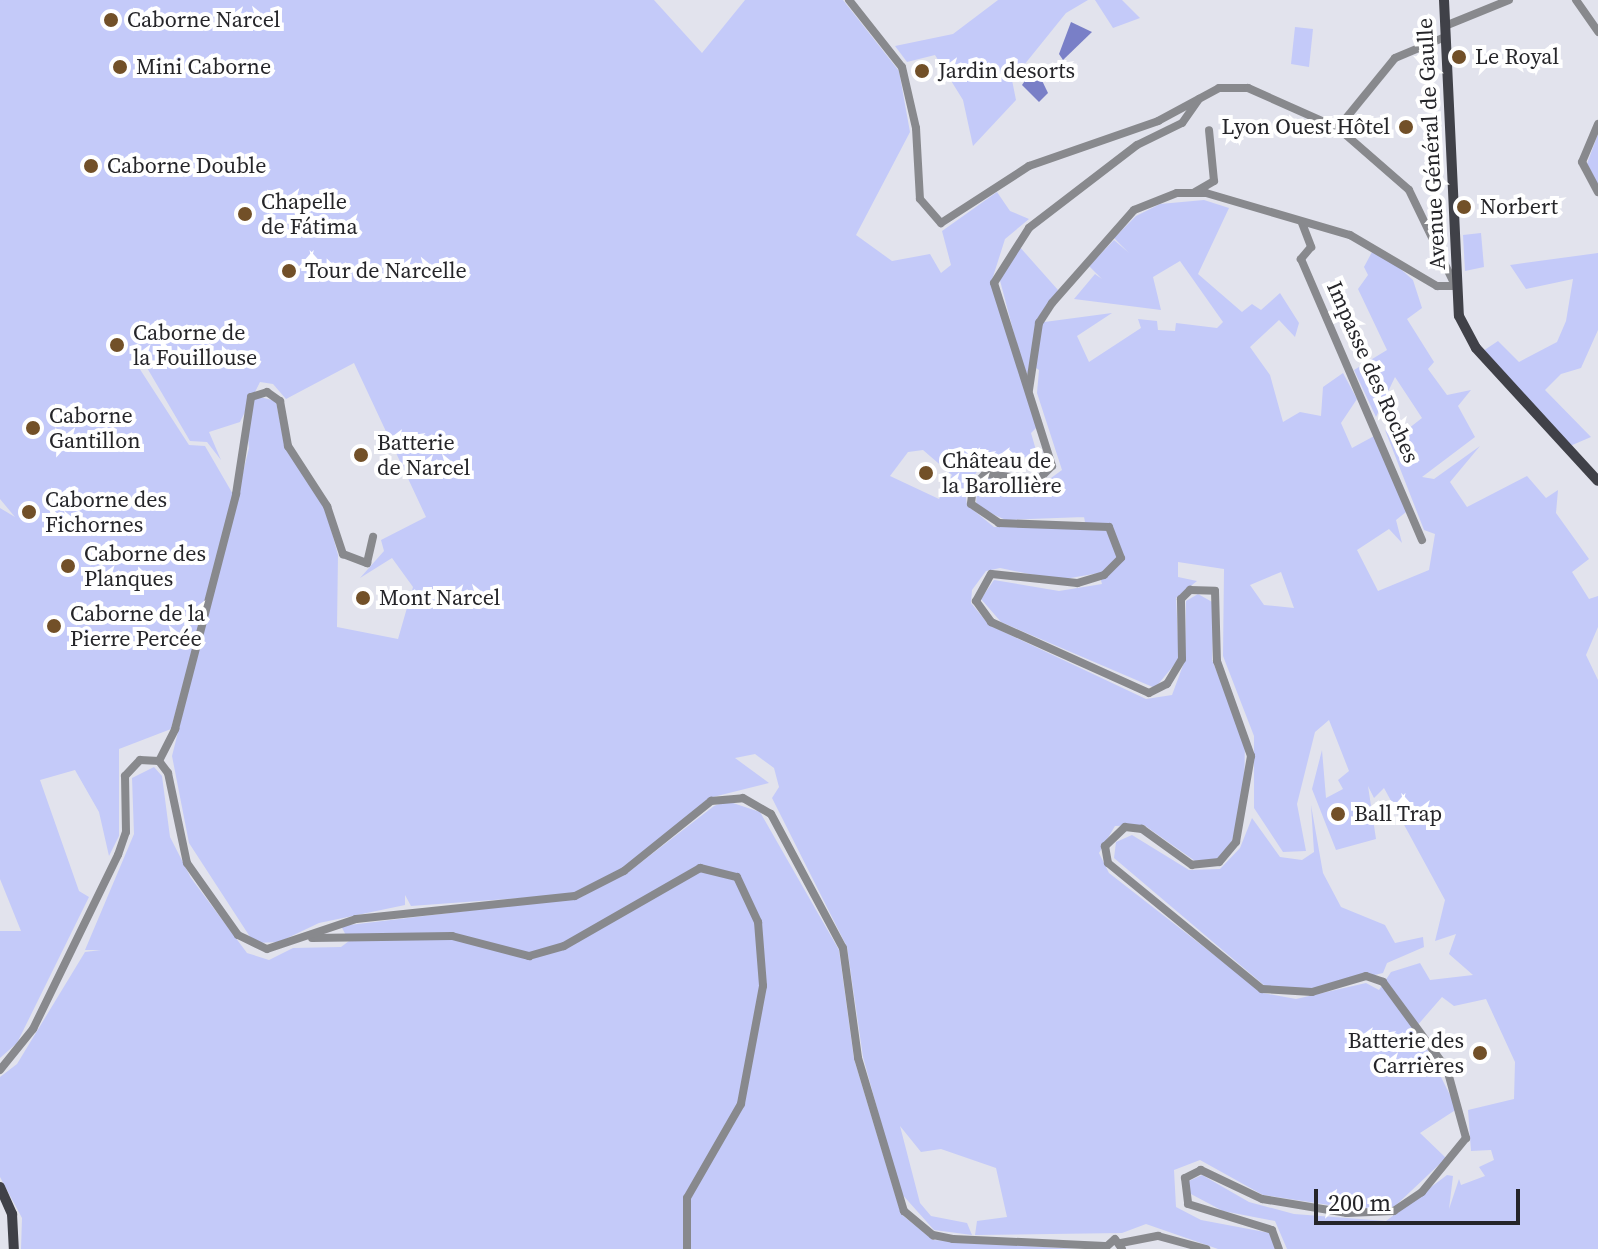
<!DOCTYPE html>
<meta charset="utf-8">
<style>
body{margin:0}
#map{position:relative;width:1598px;height:1249px;overflow:hidden;background:#e2e3ed;font-family:"Source Serif 4",serif}
div>[style]{position:absolute}
.green>*{inset:0;background:#c4caf9}
.water>*{inset:0;background:#797fc7}
.minor>*{height:8px;margin:-4px;padding:0 4px;transform-origin:4px;border-radius:4px;background:#88898d}
.major>*{height:10px;margin:-5px;padding:0 5px;transform-origin:5px;border-radius:5px;background:#404148}
.dots>*{width:22px;height:22px;translate:-50% -50%;box-sizing:border-box;border:4px solid #fff;border-radius:50%}
span{translate:-50% -50%;white-space:nowrap;text-align:center;line-height:1.15;-webkit-text-stroke:8px #fff;paint-order:stroke}
.poi-label{font-size:22px;color:#252529}
.left{translate:0 -50%;text-align:left}
.right{translate:-100% -50%;text-align:right}
.street-label{font-size:22px;color:#252529}
.scale{position:absolute;left:1314px;top:1189px;width:206px;height:36px;box-sizing:border-box;border:4px solid #252529;border-top:0;padding-left:10px;font-size:24px;line-height:28px;white-space:nowrap;color:#252529;-webkit-text-stroke:6px #fff;paint-order:stroke}
</style>
<div id="map">
<div class="green">
<div style="clip-path:polygon(evenodd,0 0,654px 0,702px 53px,745px 0,843px 0,899px 71px,910px 132px,856px 235px,892px 261px,930px 254px,941px 273px,951px 265px,942px 231px,997px 192px,1010px 211px,1029px 219px,1005px 239px,992px 280px,1037px 427px,1031px 433px,1041px 467px,1032px 456px,982px 464px,965px 490px,967px 505px,994px 527px,1086px 527px,1084px 517px,1006px 520px,976px 507px,977px 486px,989px 476px,1040px 486px,1062px 470px,1037px 393px,1039px 370px,1033px 366px,1028px 375px,1022px 364px,998px 273px,1018px 245px,1058px 290px,1037px 323px,1112px 313px,1077px 336px,1089px 362px,1141px 328px,1138px 319px,1157px 321px,1158px 330px,1175px 331px,1176px 323px,1217px 328px,1223px 322px,1180px 261px,1153px 277px,1161px 310px,1074px 299px,1095px 274px,1102px 279px,1089px 266px,1114px 240px,1129px 253px,1114px 238px,1136px 216px,1160px 204px,1204px 200px,1229px 208px,1198px 274px,1242px 312px,1252px 304px,1261px 310px,1280px 293px,1299px 323px,1295px 337px,1279px 320px,1250px 347px,1270px 375px,1283px 422px,1300px 412px,1321px 416px,1323px 387px,1343px 373px,1357px 399px,1341px 423px,1352px 448px,1376px 435px,1411px 508px,1396px 520px,1402px 543px,1389px 529px,1357px 550px,1378px 591px,1429px 570px,1435px 534px,1424px 530px,1385px 430px,1395px 439px,1422px 418px,1395px 377px,1376px 417px,1354px 370px,1387px 350px,1358px 289px,1368px 275px,1364px 267px,1372px 252px,1395px 264px,1413px 280px,1422px 308px,1407px 319px,1434px 362px,1428px 369px,1447px 395px,1471px 390px,1458px 406px,1475px 437px,1422px 477px,1434px 479px,1480px 446px,1450px 482px,1467px 507px,1527px 476px,1546px 498px,1558px 490px,1556px 513px,1589px 559px,1572px 572px,1589px 599px,1598px 596px,1598px 627px,1586px 655px,1598px 680px,1598px 1249px,1287px 1249px,1275px 1221px,1223px 1211px,1189px 1193px,1189px 1181px,1202px 1175px,1249px 1202px,1294px 1214px,1386px 1221px,1447px 1175px,1453px 1176px,1449px 1209px,1459px 1179px,1461px 1185px,1485px 1176px,1479px 1167px,1494px 1160px,1491px 1150px,1471px 1151px,1468px 1110px,1514px 1099px,1515px 1062px,1486px 999px,1454px 1006px,1442px 997px,1416px 1027px,1457px 1109px,1420px 1133px,1446px 1158px,1393px 1208px,1375px 1212px,1263px 1195px,1200px 1160px,1174px 1170px,1176px 1207px,1201px 1220px,1270px 1233px,1277px 1249px,1218px 1249px,1146px 1224px,1122px 1233px,975px 1235px,977px 1221px,1007px 1217px,996px 1168px,941px 1149px,921px 1152px,900px 1126px,920px 1203px,931px 1216px,967px 1223px,972px 1235px,934px 1230px,900px 1192px,863px 1057px,847px 947px,772px 798px,779px 787px,774px 768px,755px 754px,735px 758px,769px 783px,709px 798px,623px 870px,575px 894px,411px 906px,405px 895px,405px 905px,319px 923px,279px 942px,254px 943px,189px 843px,172px 756px,249px 448px,246px 417px,256px 396px,276px 401px,283px 438px,326px 511px,338px 555px,337px 627px,398px 639px,413px 587px,392px 558px,360px 578px,384px 551px,381px 540px,426px 517px,354px 363px,286px 399px,273px 384px,260px 382px,240px 422px,209px 432px,221px 460px,207px 442px,190px 441px,143px 361px,132px 357px,189px 445px,205px 446px,234px 496px,171px 729px,119px 749px,119px 836px,109px 856px,99px 812px,75px 770px,40px 780px,79px 891px,89px 897px,17px 1043px,0 1058px,0 931px,21px 931px,0 879px,0 508px,15px 517px,0 499px,0 0,923px 450px,952px 475px,939px 499px,890px 476px,908px 452px,923px 450px,0 0,1178px 562px,1224px 569px,1223px 656px,1254px 736px,1254px 808px,1283px 852px,1306px 851px,1297px 804px,1315px 732px,1329px 720px,1349px 771px,1338px 780px,1343px 789px,1326px 798px,1322px 750px,1312px 789px,1336px 850px,1376px 839px,1368px 786px,1374px 798px,1384px 788px,1445px 900px,1435px 941px,1456px 934px,1449px 954px,1473px 975px,1430px 980px,1420px 963px,1391px 972px,1379px 990px,1366px 983px,1296px 999px,1263px 993px,1109px 873px,1099px 853px,1115px 826px,1144px 825px,1195px 861px,1218px 859px,1232px 841px,1244px 796px,1245px 741px,1212px 660px,1214px 603px,1198px 594px,1186px 601px,1185px 660px,1172px 695px,1146px 699px,989px 625px,971px 603px,972px 590px,986px 571px,1000px 568px,1059px 580px,1099px 573px,1102px 584px,1059px 591px,994px 580px,981px 599px,1001px 622px,1155px 688px,1179px 659px,1176px 598px,1197px 581px,1178px 577px,1178px 562px,0 0,1281px 572px,1294px 608px,1264px 605px,1250px 585px,1281px 572px)"></div>
<div style="clip-path:polygon(998px 0,1088px 0,1066px 13px,1012px 80px,1016px 100px,973px 146px,963px 100px,935px 55px,907px 62px,895px 46px,953px 34px)"></div>
<div style="clip-path:polygon(1095px 0,1122px 0,1140px 18px,1113px 28px)"></div>
<div style="clip-path:polygon(1295px 27px,1313px 29px,1309px 67px,1291px 64px)"></div>
<div style="clip-path:polygon(1598px 134px,1598px 187px,1585px 169px)"></div>
<div style="clip-path:polygon(1481px 233px,1484px 267px,1465px 271px,1463px 235px)"></div>
<div style="clip-path:polygon(1598px 253px,1598px 330px,1581px 368px,1561px 374px,1545px 390px,1591px 437px,1570px 446px,1483px 351px,1498px 341px,1519px 362px,1557px 342px,1566px 321px,1573px 279px,1526px 289px,1510px 265px)"></div>
<div style="clip-path:polygon(154px 767px,162px 776px,170px 837px,191px 878px,247px 953px,269px 960px,293px 948px,341px 947px,349px 941px,341px 926px,576px 898px,626px 874px,714px 806px,727px 801px,760px 812px,839px 950px,854px 1059px,901px 1214px,933px 1240px,1076px 1249px,21px 1249px,22px 1218px,0 1177px,0 1077px,17px 1064px,85px 952px,101px 950px,85px 950px,134px 834px,132px 778px)"></div>
<div style="clip-path:polygon(1311px 805px,1323px 873px,1341px 907px,1385px 925px,1395px 943px,1423px 937px,1424px 947px,1387px 963px,1383px 973px,1311px 990px,1265px 986px,1114px 858px,1116px 842px,1132px 835px,1189px 870px,1220px 869px,1240px 848px,1252px 818px,1280px 857px,1302px 860px,1314px 852px)"></div>
</div>
<div class="water">
<div style="clip-path:polygon(1071px 22px,1092px 32px,1063px 60px,1059px 54px)"></div>
<div style="clip-path:polygon(1035px 66px,1048px 93px,1039px 102px,1022px 85px)"></div>
</div>
<div class="minor">
<div style="left:849px;top:0;width:85px;rotate:51.7deg"></div>
<div style="left:902px;top:67px;width:63px;rotate:77.1deg"></div>
<div style="left:916px;top:128px;width:71px;rotate:86.8deg"></div>
<div style="left:920px;top:199px;width:32px;rotate:49deg"></div>
<div style="left:941px;top:223px;width:105px;rotate:-32.9deg"></div>
<div style="left:1029px;top:166px;width:137px;rotate:-19.2deg"></div>
<div style="left:1158px;top:121px;width:69px;rotate:-28.4deg"></div>
<div style="left:1219px;top:88px;width:29px"></div>
<div style="left:1248px;top:88px;width:98px;rotate:24deg"></div>
<div style="left:1338px;top:128px;width:90px;rotate:-50.8deg"></div>
<div style="left:1395px;top:58px;width:54px;rotate:-22.8deg"></div>
<div style="left:1576px;top:0;width:39px;rotate:55deg"></div>
<div style="left:1445px;top:26px;width:69px;rotate:-22.1deg"></div>
<div style="left:1199px;top:99px;width:29px;rotate:125deg"></div>
<div style="left:1182px;top:123px;width:50px;rotate:153.9deg"></div>
<div style="left:1137px;top:145px;width:136px;rotate:142.5deg"></div>
<div style="left:1029px;top:228px;width:65px;rotate:122.5deg"></div>
<div style="left:994px;top:283px;width:192px;rotate:72.4deg"></div>
<div style="left:1052px;top:466px;width:20px;rotate:135deg"></div>
<div style="left:1038px;top:480px;width:53px;rotate:-173.5deg"></div>
<div style="left:985px;top:474px;width:18px;rotate:133deg"></div>
<div style="left:973px;top:487px;width:17px;rotate:97deg"></div>
<div style="left:971px;top:504px;width:34px;rotate:34deg"></div>
<div style="left:999px;top:523px;width:110px;rotate:2.1deg"></div>
<div style="left:1109px;top:527px;width:33px;rotate:69deg"></div>
<div style="left:1121px;top:558px;width:24px;rotate:135deg"></div>
<div style="left:1104px;top:575px;width:28px;rotate:163deg"></div>
<div style="left:1077px;top:583px;width:86px;rotate:-174deg"></div>
<div style="left:991px;top:574px;width:31px;rotate:119deg"></div>
<div style="left:976px;top:601px;width:26px;rotate:54deg"></div>
<div style="left:991px;top:622px;width:173px;rotate:24.2deg"></div>
<div style="left:1149px;top:693px;width:20px;rotate:-27deg"></div>
<div style="left:1167px;top:684px;width:29px;rotate:-59deg"></div>
<div style="left:1182px;top:659px;width:60px;rotate:-91deg"></div>
<div style="left:1181px;top:599px;width:13px;rotate:-45deg"></div>
<div style="left:1190px;top:590px;width:25px;rotate:2deg"></div>
<div style="left:1215px;top:591px;width:70px;rotate:88.4deg"></div>
<div style="left:1217px;top:661px;width:101px;rotate:70.3deg"></div>
<div style="left:1251px;top:756px;width:87px;rotate:99.9deg"></div>
<div style="left:1236px;top:842px;width:26px;rotate:130deg"></div>
<div style="left:1219px;top:862px;width:27px;rotate:174deg"></div>
<div style="left:1192px;top:865px;width:62px;rotate:-144.2deg"></div>
<div style="left:1142px;top:829px;width:17px;rotate:-173deg"></div>
<div style="left:1125px;top:827px;width:28px;rotate:136deg"></div>
<div style="left:1105px;top:846px;width:17px;rotate:80deg"></div>
<div style="left:1108px;top:863px;width:199px;rotate:39.3deg"></div>
<div style="left:1262px;top:989px;width:50px;rotate:3.4deg"></div>
<div style="left:1312px;top:992px;width:56px;rotate:-16.5deg"></div>
<div style="left:1366px;top:976px;width:18px;rotate:19deg"></div>
<div style="left:1383px;top:982px;width:108px;rotate:53.7deg"></div>
<div style="left:1447px;top:1069px;width:72px;rotate:74.6deg"></div>
<div style="left:1466px;top:1138px;width:70px;rotate:129.2deg"></div>
<div style="left:1422px;top:1192px;width:34px;rotate:146deg"></div>
<div style="left:1394px;top:1211px;width:47px;rotate:177.6deg"></div>
<div style="left:1347px;top:1213px;width:86px;rotate:-170.6deg"></div>
<div style="left:1262px;top:1199px;width:68px;rotate:-154.6deg"></div>
<div style="left:1201px;top:1170px;width:18px;rotate:153deg"></div>
<div style="left:1185px;top:1178px;width:26px;rotate:83deg"></div>
<div style="left:1188px;top:1204px;width:88px;rotate:17.2deg"></div>
<div style="left:1272px;top:1230px;width:20px;rotate:70deg"></div>
<div style="left:1598px;top:124px;width:41px;rotate:112.8deg"></div>
<div style="left:1582px;top:162px;width:34px;rotate:62deg"></div>
<div style="left:1338px;top:128px;width:94px;rotate:41.1deg"></div>
<div style="left:1409px;top:190px;width:106px;rotate:64.2deg"></div>
<div style="left:1195px;top:192px;width:22px;rotate:-30deg"></div>
<div style="left:1214px;top:181px;width:51px;rotate:-95.6deg"></div>
<div style="left:1302px;top:223px;width:26px;rotate:69deg"></div>
<div style="left:1311px;top:247px;width:16px;rotate:130deg"></div>
<div style="left:1301px;top:259px;width:306px;rotate:66.7deg"></div>
<div style="left:1029px;top:390px;width:68px;rotate:-81.5deg"></div>
<div style="left:1039px;top:323px;width:24px;rotate:-57deg"></div>
<div style="left:1052px;top:303px;width:124px;rotate:-48.6deg"></div>
<div style="left:1134px;top:210px;width:46px;rotate:-21.6deg"></div>
<div style="left:1177px;top:193px;width:29px"></div>
<div style="left:1206px;top:193px;width:150px;rotate:16.3deg"></div>
<div style="left:1350px;top:235px;width:101px;rotate:30.4deg"></div>
<div style="left:1437px;top:286px;width:20px"></div>
<div style="left:159px;top:761px;width:36px;rotate:-63deg"></div>
<div style="left:175px;top:729px;width:243px;rotate:-75.4deg"></div>
<div style="left:236px;top:494px;width:98px;rotate:-81.2deg"></div>
<div style="left:251px;top:397px;width:17px;rotate:-17deg"></div>
<div style="left:267px;top:392px;width:16px;rotate:35deg"></div>
<div style="left:280px;top:401px;width:46px;rotate:79.9deg"></div>
<div style="left:288px;top:446px;width:72px;rotate:57deg"></div>
<div style="left:327px;top:506px;width:51px;rotate:71.6deg"></div>
<div style="left:343px;top:554px;width:26px;rotate:21deg"></div>
<div style="left:367px;top:563px;width:27px;rotate:-77deg"></div>
<div style="left:312px;top:938px;width:140px;rotate:-0.8deg"></div>
<div style="left:452px;top:936px;width:80px;rotate:14.6deg"></div>
<div style="left:529px;top:956px;width:36px;rotate:-16deg"></div>
<div style="left:564px;top:946px;width:157px;rotate:-29.8deg"></div>
<div style="left:700px;top:868px;width:38px;rotate:14deg"></div>
<div style="left:737px;top:877px;width:50px;rotate:65deg"></div>
<div style="left:758px;top:922px;width:64px;rotate:85.5deg"></div>
<div style="left:763px;top:986px;width:120px;rotate:100.6deg"></div>
<div style="left:741px;top:1104px;width:108px;rotate:119.9deg"></div>
<div style="left:687px;top:1198px;width:51px;rotate:90deg"></div>
<div style="left:0;top:1070px;width:53px;rotate:-51.2deg"></div>
<div style="left:33px;top:1029px;width:194px;rotate:-64deg"></div>
<div style="left:118px;top:855px;width:24px;rotate:-71deg"></div>
<div style="left:126px;top:832px;width:56px;rotate:-91deg"></div>
<div style="left:125px;top:776px;width:22px;rotate:-47deg"></div>
<div style="left:140px;top:760px;width:19px;rotate:3deg"></div>
<div style="left:159px;top:761px;width:15px;rotate:53deg"></div>
<div style="left:168px;top:773px;width:92px;rotate:78.1deg"></div>
<div style="left:187px;top:863px;width:88px;rotate:54.7deg"></div>
<div style="left:238px;top:935px;width:32px;rotate:26deg"></div>
<div style="left:267px;top:949px;width:94px;rotate:-18.6deg"></div>
<div style="left:356px;top:919px;width:220px;rotate:-6deg"></div>
<div style="left:575px;top:896px;width:55px;rotate:-27deg"></div>
<div style="left:624px;top:871px;width:112px;rotate:-38.8deg"></div>
<div style="left:711px;top:801px;width:32px;rotate:-5deg"></div>
<div style="left:743px;top:798px;width:32px;rotate:30deg"></div>
<div style="left:771px;top:814px;width:152px;rotate:61.8deg"></div>
<div style="left:843px;top:948px;width:111px;rotate:82.2deg"></div>
<div style="left:858px;top:1058px;width:160px;rotate:73.3deg"></div>
<div style="left:904px;top:1211px;width:38px;rotate:40deg"></div>
<div style="left:933px;top:1235px;width:20px;rotate:11deg"></div>
<div style="left:953px;top:1239px;width:152px;rotate:2.6deg"></div>
<div style="left:1121px;top:1243px;width:38px;rotate:-11deg"></div>
<div style="left:1158px;top:1236px;width:50px;rotate:15.2deg"></div>
<div style="left:1105px;top:1248px;width:13px;rotate:-42deg"></div>
<div style="left:1115px;top:1239px;width:12px;rotate:55deg"></div>
</div>
<div class="major">
<div style="left:1444px;top:0;width:316px;rotate:87.3deg"></div>
<div style="left:1459px;top:316px;width:36px;rotate:62deg"></div>
<div style="left:1476px;top:348px;width:180px;rotate:47.5deg"></div>
<div style="left:0;top:1187px;width:30px;rotate:66deg"></div>
<div style="left:12px;top:1214px;width:35px;rotate:87deg"></div>
</div>
<div class="dots">
<div style="left:111px;top:20px;background:#725028"></div>
<div style="left:1459px;top:57px;background:#725028"></div>
<div style="left:120px;top:67px;background:#725028"></div>
<div style="left:922px;top:71px;background:#725028"></div>
<div style="left:1406px;top:127px;background:#725028"></div>
<div style="left:91px;top:166px;background:#725028"></div>
<div style="left:1464px;top:207px;background:#725028"></div>
<div style="left:245px;top:214px;background:#725028"></div>
<div style="left:289px;top:271px;background:#725028"></div>
<div style="left:117px;top:345px;background:#725028"></div>
<div style="left:33px;top:428px;background:#725028"></div>
<div style="left:361px;top:455px;background:#725028"></div>
<div style="left:926px;top:473px;background:#725028"></div>
<div style="left:29px;top:512px;background:#725028"></div>
<div style="left:68px;top:566px;background:#725028"></div>
<div style="left:363px;top:598px;background:#725028"></div>
<div style="left:54px;top:626px;background:#725028"></div>
<div style="left:1338px;top:814px;background:#725028"></div>
<div style="left:1480px;top:1053px;background:#725028"></div>
</div>
<div class="poi-label">
<span class="left" style="left:127px;top:20px">Caborne Narcel</span>
<span class="left" style="left:1475px;top:57px">Le Royal</span>
<span class="left" style="left:136px;top:67px">Mini Caborne</span>
<span class="left" style="left:938px;top:71px">Jardin desorts</span>
<span class="right" style="left:1390px;top:127px">Lyon Ouest Hôtel</span>
<span class="left" style="left:107px;top:166px">Caborne Double</span>
<span class="left" style="left:261px;top:214px">Chapelle<br>de Fátima</span>
<span class="left" style="left:1480px;top:207px">Norbert</span>
<span class="left" style="left:305px;top:271px">Tour de Narcelle</span>
<span class="left" style="left:133px;top:345px">Caborne de<br>la Fouillouse</span>
<span class="left" style="left:49px;top:428px">Caborne<br>Gantillon</span>
<span class="left" style="left:377px;top:455px">Batterie<br>de Narcel</span>
<span class="left" style="left:942px;top:473px">Château de<br>la Barollière</span>
<span class="left" style="left:45px;top:512px">Caborne des<br>Fichornes</span>
<span class="left" style="left:84px;top:566px">Caborne des<br>Planques</span>
<span class="left" style="left:379px;top:598px">Mont Narcel</span>
<span class="left" style="left:70px;top:626px">Caborne de la<br>Pierre Percée</span>
<span class="left" style="left:1354px;top:814px">Ball Trap</span>
<span class="right" style="left:1464px;top:1053px">Batterie des<br>Carrières</span>
</div>
<div class="street-label">
<span style="left:1431px;top:144px;rotate:-93deg">Avenue Général de Gaulle</span>
<span style="left:1373px;top:372px;rotate:66deg">Impasse des Roches</span>
</div>
<div class="scale">200 m</div>
</div>
